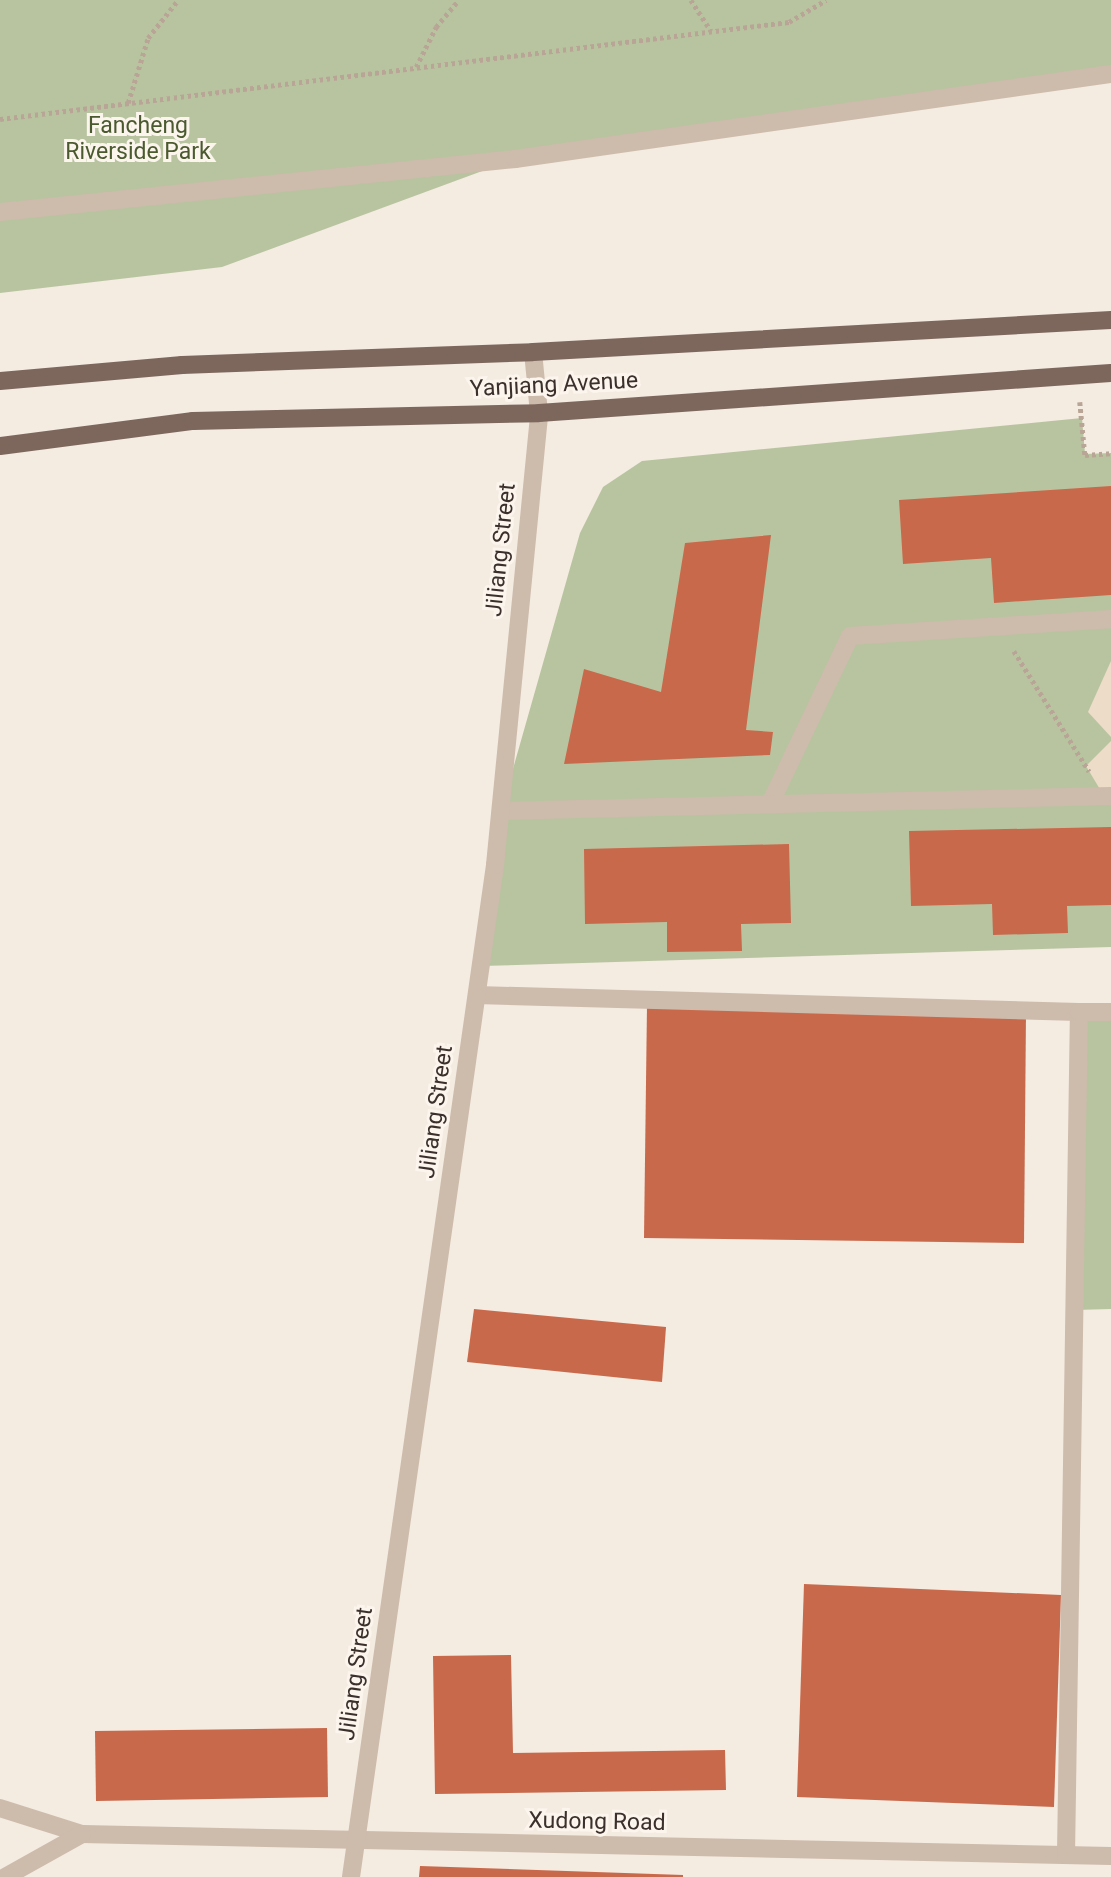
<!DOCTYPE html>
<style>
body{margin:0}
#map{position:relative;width:1111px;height:1877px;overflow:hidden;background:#f4ebe1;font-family:Roboto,sans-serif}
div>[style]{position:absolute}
.green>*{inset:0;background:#b8c4a0}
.plaza>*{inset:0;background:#ecdcc8}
.building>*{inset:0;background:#c8694b}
.path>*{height:4.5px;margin-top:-2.25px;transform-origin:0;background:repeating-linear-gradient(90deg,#b9a596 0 3.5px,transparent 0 7px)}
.minor>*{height:18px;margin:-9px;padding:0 9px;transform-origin:9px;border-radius:9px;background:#cdbbac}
.major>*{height:18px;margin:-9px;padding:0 9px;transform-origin:9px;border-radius:9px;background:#7d675c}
span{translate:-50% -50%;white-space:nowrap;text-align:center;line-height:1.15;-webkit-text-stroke:6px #fbf5ee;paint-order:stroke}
.park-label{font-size:23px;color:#4a5a2e}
.street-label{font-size:23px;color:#3b302b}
</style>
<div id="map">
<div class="green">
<div style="clip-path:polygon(0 0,1111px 0,1111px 74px,515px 159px,222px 267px,0 293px)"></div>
<div style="clip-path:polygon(1082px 418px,1085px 454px,1111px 453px,1111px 947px,481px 966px,501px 811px,580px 533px,603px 487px,642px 461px)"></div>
<div style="clip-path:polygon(1079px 1012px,1111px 1012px,1111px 1309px,1075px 1310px)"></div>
</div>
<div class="plaza">
<div style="clip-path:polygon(1111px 661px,1111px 737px,1088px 712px)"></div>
<div style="clip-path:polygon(1111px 741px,1111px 796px,1104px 796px,1086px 766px)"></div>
</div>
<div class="building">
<div style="clip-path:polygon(1111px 486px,1111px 595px,994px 603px,991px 558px,903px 564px,899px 500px)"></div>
<div style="clip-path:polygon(771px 535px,746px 730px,773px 732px,770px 755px,564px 764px,584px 669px,661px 692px,685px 543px)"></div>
<div style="clip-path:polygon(1111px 827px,1111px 905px,1067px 906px,1068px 933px,993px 935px,992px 904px,911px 906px,909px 831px)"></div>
<div style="clip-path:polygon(789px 844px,791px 923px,741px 924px,742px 951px,667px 952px,667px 922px,585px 924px,584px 849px)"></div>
<div style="clip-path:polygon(647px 1006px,1026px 1012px,1024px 1243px,644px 1238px)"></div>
<div style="clip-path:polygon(474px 1309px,666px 1327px,662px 1382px,467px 1362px)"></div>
<div style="clip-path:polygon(804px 1584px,1061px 1595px,1054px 1807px,797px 1797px)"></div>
<div style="clip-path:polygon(511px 1655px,513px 1753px,725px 1750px,726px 1790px,435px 1794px,433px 1656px)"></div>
<div style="clip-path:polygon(327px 1728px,328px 1797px,96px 1801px,95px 1731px)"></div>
<div style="clip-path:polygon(420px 1866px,683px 1875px,683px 1877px,419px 1877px)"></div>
</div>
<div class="path">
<div style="left:691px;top:0;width:37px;rotate:57deg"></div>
<div style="left:416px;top:67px;width:45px;rotate:-63.4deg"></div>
<div style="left:436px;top:27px;width:35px;rotate:-50deg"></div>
<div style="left:128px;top:103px;width:68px;rotate:-72.9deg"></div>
<div style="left:148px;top:38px;width:48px;rotate:-51.7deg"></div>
<div style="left:0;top:119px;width:795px;rotate:-7.01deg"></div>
<div style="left:789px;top:22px;width:43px;rotate:-30.7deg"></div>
<div style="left:1080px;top:402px;width:53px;rotate:84.6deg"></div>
<div style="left:1085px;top:455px;width:26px;rotate:-4deg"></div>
<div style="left:1014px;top:651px;width:142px;rotate:58deg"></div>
</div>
<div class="minor">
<div style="left:0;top:212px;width:518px;rotate:-5.88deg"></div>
<div style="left:515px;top:159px;width:602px;rotate:-8.12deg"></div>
<div style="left:770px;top:804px;width:186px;rotate:-64.5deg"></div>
<div style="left:850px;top:636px;width:262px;rotate:-3.7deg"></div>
<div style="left:501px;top:811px;width:610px;rotate:-1.41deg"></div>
<div style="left:477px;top:995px;width:602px;rotate:1.62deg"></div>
<div style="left:0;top:1808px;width:86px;rotate:17.6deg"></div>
<div style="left:82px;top:1834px;width:1029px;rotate:1.22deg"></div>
<div style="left:1066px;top:1855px;width:843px;rotate:-89.12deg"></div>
<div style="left:1079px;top:1012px;width:32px"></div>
<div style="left:5px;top:1877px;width:88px;rotate:-29.2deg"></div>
<div style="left:351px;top:1877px;width:1022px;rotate:-81.9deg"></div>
<div style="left:495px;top:865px;width:454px;rotate:-84.4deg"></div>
<div style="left:539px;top:413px;width:61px;rotate:-95.6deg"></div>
</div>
<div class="major">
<div style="left:0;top:381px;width:183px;rotate:-5deg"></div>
<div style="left:182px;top:365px;width:351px;rotate:-2.1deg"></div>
<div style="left:533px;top:352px;width:579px;rotate:-3.17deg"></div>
<div style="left:0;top:446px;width:195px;rotate:-7.4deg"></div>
<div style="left:193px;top:421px;width:346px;rotate:-1.3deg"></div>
<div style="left:539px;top:413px;width:573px;rotate:-4deg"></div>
</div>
<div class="park-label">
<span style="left:138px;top:139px">Fancheng<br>Riverside Park</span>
</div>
<div class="street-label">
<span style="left:554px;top:385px;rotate:-3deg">Yanjiang Avenue</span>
<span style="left:501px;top:550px;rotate:-84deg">Jiliang Street</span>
<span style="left:436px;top:1112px;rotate:-82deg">Jiliang Street</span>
<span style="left:356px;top:1674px;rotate:-82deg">Jiliang Street</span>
<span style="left:597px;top:1822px;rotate:1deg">Xudong Road</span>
</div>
</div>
